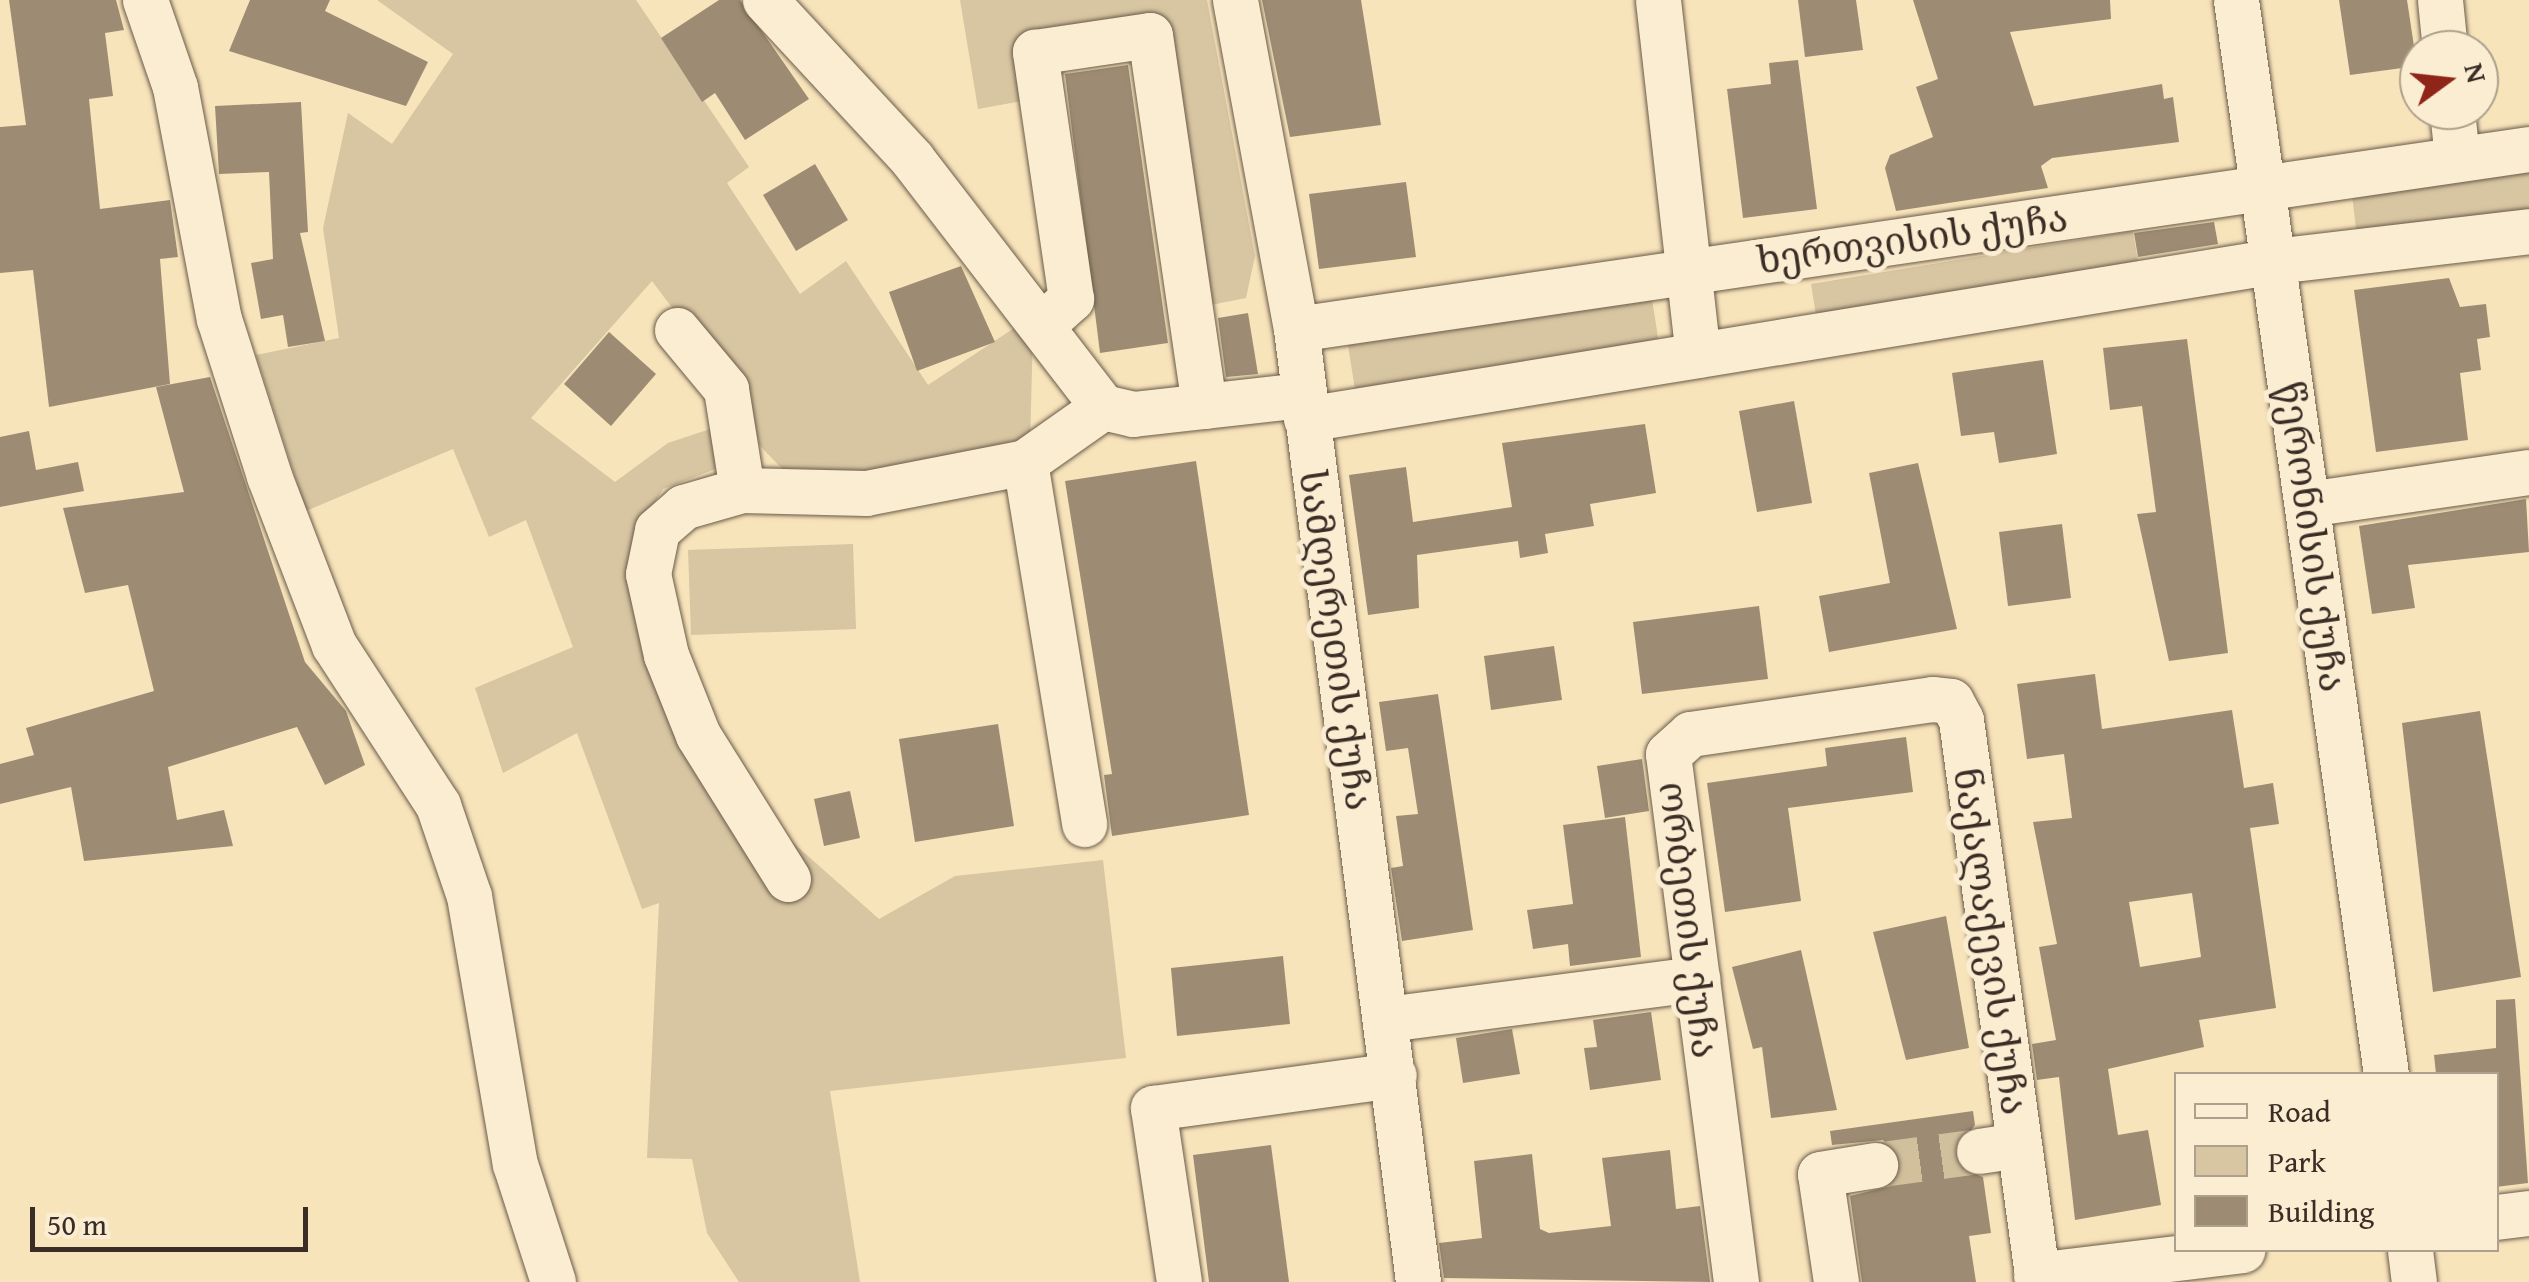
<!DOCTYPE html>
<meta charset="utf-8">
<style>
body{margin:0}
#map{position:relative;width:2529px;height:1282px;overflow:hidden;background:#f8e4ba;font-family:"Gentium Book Plus","Noto Serif Georgian",serif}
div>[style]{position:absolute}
.green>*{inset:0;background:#d8c5a1}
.building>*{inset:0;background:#9d8c73}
.minor-tunnel>*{height:45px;margin-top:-22.5px;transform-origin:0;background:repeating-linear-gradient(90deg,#d2bf9c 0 45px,transparent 0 67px)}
.roads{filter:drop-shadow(0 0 2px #6a5b4b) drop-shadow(0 0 2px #6a5b4b)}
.minor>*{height:45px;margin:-22.5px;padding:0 22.5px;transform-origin:22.5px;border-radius:22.5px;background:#faedd2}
span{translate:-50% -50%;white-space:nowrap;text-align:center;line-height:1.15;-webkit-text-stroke:10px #faedd2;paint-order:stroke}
.street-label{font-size:38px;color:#3a2d26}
.legend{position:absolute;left:2174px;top:1072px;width:325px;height:180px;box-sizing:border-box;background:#faedd2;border:2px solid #ada08d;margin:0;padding:12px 18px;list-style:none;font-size:30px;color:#3a2d26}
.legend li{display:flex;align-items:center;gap:20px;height:50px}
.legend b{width:50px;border:2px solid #ada08d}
.north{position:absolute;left:2399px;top:30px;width:100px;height:100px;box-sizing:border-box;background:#faedd2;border:2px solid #ada08d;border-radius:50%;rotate:75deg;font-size:28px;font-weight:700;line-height:40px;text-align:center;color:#3a2d26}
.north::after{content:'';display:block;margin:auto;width:35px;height:45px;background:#8f2418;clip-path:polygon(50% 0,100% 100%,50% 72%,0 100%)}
.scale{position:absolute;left:30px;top:1207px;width:278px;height:45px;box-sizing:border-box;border:5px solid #3a2d26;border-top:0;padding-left:12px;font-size:30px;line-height:35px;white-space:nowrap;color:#3a2d26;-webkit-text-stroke:8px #faedd2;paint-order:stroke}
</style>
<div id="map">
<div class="green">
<div style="clip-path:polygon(377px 0,636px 0,749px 167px,727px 183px,800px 294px,846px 261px,928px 385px,1025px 321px,1033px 330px,1030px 445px,795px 482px,760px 446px,748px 409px,652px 281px,531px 418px,615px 482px,668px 443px,722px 425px,718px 468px,663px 489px,642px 523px,636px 583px,773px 825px,879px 919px,955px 876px,1103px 860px,1126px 1058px,830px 1091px,860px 1282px,739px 1282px,707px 1233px,692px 1159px,647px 1158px,659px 903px,642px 909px,577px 733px,503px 773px,475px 688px,573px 647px,526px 520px,489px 537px,453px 449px,306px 511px,256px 355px,339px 338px,323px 228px,348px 113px,392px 144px,453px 54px)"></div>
<div style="clip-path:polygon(960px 0,1207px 0,1255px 256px,1246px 298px,1211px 305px,1168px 20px,1019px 44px,1028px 100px,978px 109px)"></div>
<div style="clip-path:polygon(2529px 165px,2529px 216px,2357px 237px,2351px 187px)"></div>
<div style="clip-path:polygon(2133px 231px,2138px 261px,1816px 315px,1811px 284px)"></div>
<div style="clip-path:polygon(1652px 299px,1659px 344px,1355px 390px,1348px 345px)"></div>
<div style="clip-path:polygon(853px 544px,856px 629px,691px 635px,688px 550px)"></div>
</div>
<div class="building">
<div style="clip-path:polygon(9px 0,116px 0,124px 30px,105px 33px,113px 96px,89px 99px,100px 209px,170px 200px,178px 257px,160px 259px,170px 384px,49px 407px,33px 270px,0 273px,0 127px,26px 125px)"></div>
<div style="clip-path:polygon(250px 0,330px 0,325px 11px,428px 62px,406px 106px,229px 51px)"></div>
<div style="clip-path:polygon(719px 0,740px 0,809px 99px,745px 140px,715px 93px,702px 102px,661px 38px)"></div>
<div style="clip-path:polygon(1262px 0,1361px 0,1381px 125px,1290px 137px)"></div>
<div style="clip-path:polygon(1798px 0,1856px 0,1863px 50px,1805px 57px)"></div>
<div style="clip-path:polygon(1913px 0,2110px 0,2111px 19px,2010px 32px,2034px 106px,2162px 84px,2164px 99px,2173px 97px,2179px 142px,2052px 158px,2041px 166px,2048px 188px,1896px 211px,1885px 168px,1890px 155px,1933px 137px,1916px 87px,1938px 79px)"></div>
<div style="clip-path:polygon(2339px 0,2407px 0,2417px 66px,2350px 75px)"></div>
<div style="clip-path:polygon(1798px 60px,1817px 209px,1743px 218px,1727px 89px,1771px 84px,1769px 63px)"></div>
<div style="clip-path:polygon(1128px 65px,1168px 343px,1100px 353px,1065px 74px)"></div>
<div style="clip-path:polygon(301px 102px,308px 232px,300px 233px,325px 341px,288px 347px,283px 315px,261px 319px,251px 263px,273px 259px,269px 172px,219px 174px,215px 106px)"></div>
<div style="clip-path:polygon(815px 164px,848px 220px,796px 251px,763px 195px)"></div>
<div style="clip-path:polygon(1406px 182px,1416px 257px,1319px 269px,1309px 194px)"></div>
<div style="clip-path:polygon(2214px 222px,2218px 244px,2138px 257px,2134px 233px)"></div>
<div style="clip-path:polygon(961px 266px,995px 342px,917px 371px,889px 292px)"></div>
<div style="clip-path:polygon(2449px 278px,2460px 307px,2486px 304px,2490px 337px,2477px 339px,2481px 370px,2460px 373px,2468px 440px,2376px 452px,2354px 290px)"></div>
<div style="clip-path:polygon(1248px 313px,1258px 374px,1226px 377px,1218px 318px)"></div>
<div style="clip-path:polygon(609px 332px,656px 374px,611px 426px,564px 384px)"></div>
<div style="clip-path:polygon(2187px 339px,2228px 653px,2169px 661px,2137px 514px,2156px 512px,2142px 406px,2110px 410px,2103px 348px)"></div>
<div style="clip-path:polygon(2043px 360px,2057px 454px,1999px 463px,1994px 432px,1961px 436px,1952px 373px)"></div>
<div style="clip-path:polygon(210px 377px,305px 662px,346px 711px,365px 765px,325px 785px,297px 727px,168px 767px,177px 820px,224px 810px,233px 846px,84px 861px,71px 787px,0 804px,0 764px,34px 755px,26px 728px,154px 691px,128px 585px,85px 593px,63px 508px,184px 492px,156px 387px)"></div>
<div style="clip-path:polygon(1794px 401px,1812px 503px,1757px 512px,1739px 411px)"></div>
<div style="clip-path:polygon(1645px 424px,1656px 493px,1590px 504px,1594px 526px,1545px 534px,1548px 553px,1520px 558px,1518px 541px,1417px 555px,1419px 608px,1368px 615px,1349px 475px,1406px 467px,1413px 522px,1512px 507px,1502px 443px)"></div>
<div style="clip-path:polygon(29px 431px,36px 470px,78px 462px,84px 491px,0 507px,0 437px)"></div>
<div style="clip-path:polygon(1196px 461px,1249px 815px,1112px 836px,1104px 775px,1112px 774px,1065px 481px)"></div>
<div style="clip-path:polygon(1918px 463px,1957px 629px,1829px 652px,1819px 596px,1890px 583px,1869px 473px)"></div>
<div style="clip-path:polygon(2526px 499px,2529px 552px,2408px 565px,2415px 608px,2372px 614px,2359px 526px)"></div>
<div style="clip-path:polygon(2062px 524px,2071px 598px,2008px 606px,1999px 532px)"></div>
<div style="clip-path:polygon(1759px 606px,1768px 679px,1642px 694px,1633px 622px)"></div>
<div style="clip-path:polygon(1554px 646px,1562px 700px,1491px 710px,1484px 656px)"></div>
<div style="clip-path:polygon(evenodd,2095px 674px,2102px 729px,2232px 710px,2244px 788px,2273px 783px,2279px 824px,2250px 828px,2276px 1008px,2199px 1020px,2204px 1047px,2108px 1069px,2118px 1135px,2148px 1130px,2161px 1205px,2075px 1220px,2059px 1077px,2037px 1080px,2032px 1044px,2056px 1040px,2039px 947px,2057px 944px,2033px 822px,2072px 818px,2064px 754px,2027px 759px,2017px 684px,2095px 674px,2192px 893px,2201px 957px,2140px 967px,2129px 902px,2192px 893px)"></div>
<div style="clip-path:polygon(1438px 694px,1473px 930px,1402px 941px,1391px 868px,1403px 866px,1396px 816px,1418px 814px,1408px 748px,1386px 751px,1379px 702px)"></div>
<div style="clip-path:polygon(2480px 711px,2521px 977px,2433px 992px,2402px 723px)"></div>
<div style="clip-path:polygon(998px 724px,1014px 826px,915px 842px,899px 739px)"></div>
<div style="clip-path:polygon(1906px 737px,1913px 792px,1788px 808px,1801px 901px,1725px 912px,1707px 783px,1827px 766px,1825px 748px)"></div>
<div style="clip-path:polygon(1642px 759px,1649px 811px,1605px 818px,1597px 766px)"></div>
<div style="clip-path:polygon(850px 791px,860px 838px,824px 846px,814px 799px)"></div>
<div style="clip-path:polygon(1625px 817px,1641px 957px,1570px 966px,1568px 944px,1533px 949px,1527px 910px,1573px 904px,1563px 825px)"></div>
<div style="clip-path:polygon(1946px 916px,1969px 1048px,1906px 1060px,1873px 932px)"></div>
<div style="clip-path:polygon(1801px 950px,1837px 1110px,1771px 1118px,1762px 1047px,1753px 1049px,1732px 967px)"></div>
<div style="clip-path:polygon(1283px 956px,1290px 1024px,1177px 1036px,1171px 968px)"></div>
<div style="clip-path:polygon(2515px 999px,2528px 1183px,2496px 1187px,2496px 1074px,2436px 1074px,2434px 1055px,2496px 1048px,2496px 1000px)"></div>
<div style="clip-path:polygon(1651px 1012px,1661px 1080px,1590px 1090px,1584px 1048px,1597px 1047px,1593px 1020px)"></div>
<div style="clip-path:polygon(1512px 1029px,1520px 1074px,1463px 1083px,1456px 1038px)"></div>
<div style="clip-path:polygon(1973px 1111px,1975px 1125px,1953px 1154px,1959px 1168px,1983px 1177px,1991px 1233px,1969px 1236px,1976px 1282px,1862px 1282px,1850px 1196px,1891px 1186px,1901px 1160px,1883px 1140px,1832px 1145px,1830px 1131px)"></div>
<div style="clip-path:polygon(1271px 1145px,1289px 1282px,1209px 1282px,1193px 1155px)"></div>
<div style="clip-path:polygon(1670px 1150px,1676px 1209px,1700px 1206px,1710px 1282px,1444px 1278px,1439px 1243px,1482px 1238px,1474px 1161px,1532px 1154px,1540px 1229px,1549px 1233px,1611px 1226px,1602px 1158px)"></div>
</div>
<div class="minor-tunnel">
<div style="left:1875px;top:1165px;width:105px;rotate:-7.7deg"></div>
</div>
<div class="roads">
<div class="minor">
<div style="left:145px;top:0;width:92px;rotate:71deg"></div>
<div style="left:175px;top:87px;width:236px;rotate:79.3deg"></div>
<div style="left:219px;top:319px;width:165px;rotate:72.3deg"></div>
<div style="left:269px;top:476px;width:181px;rotate:69deg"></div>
<div style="left:334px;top:645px;width:191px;rotate:57deg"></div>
<div style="left:438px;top:805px;width:96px;rotate:71.2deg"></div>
<div style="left:469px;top:896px;width:272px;rotate:80.3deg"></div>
<div style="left:515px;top:1164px;width:124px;rotate:72.1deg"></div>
<div style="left:765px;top:0;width:217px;rotate:47.2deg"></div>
<div style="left:912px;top:159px;width:313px;rotate:52.4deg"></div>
<div style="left:1103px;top:407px;width:31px;rotate:13deg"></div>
<div style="left:1133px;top:414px;width:171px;rotate:-6.4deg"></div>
<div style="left:1235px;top:0;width:335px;rotate:79.5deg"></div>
<div style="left:1296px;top:329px;width:961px;rotate:82.7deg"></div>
<div style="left:1658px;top:0;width:357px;rotate:83.6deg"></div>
<div style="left:2236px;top:0;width:1084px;rotate:82.05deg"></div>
<div style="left:2440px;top:0;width:50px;rotate:84.3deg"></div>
<div style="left:2452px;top:110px;width:48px;rotate:84.1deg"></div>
<div style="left:1043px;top:324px;width:38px;rotate:-42deg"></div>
<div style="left:1071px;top:299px;width:250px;rotate:-98.3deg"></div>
<div style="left:1035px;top:52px;width:116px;rotate:-8.4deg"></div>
<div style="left:1150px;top:35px;width:375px;rotate:81.7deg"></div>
<div style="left:1296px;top:329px;width:1246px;rotate:-8.31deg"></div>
<div style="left:677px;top:330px;width:77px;rotate:50.3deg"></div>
<div style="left:726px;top:389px;width:102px;rotate:81deg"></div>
<div style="left:1306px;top:419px;width:982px;rotate:-9.26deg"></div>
<div style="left:2275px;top:261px;width:256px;rotate:-6.7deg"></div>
<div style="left:1025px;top:462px;width:367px;rotate:80.7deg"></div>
<div style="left:2307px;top:504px;width:224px;rotate:-8.2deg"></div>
<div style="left:788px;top:879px;width:170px;rotate:-122deg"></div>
<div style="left:698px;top:735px;width:86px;rotate:-111.8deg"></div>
<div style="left:666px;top:655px;width:83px;rotate:-102.5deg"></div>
<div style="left:648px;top:574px;width:45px;rotate:-78.4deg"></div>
<div style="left:657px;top:530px;width:35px;rotate:-41deg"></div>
<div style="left:683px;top:507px;width:61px;rotate:-16.1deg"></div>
<div style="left:742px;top:490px;width:124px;rotate:1.4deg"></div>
<div style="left:866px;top:493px;width:162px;rotate:-11deg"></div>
<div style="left:1025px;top:462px;width:95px;rotate:-35.2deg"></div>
<div style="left:1387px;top:1019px;width:313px;rotate:-7.4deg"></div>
<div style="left:1979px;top:1151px;width:40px;rotate:-8.5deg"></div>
<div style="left:2496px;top:1217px;width:33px;rotate:-7deg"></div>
<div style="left:2410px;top:1250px;width:32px;rotate:83deg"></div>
<div style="left:2036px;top:1275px;width:208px;rotate:-6.9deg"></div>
<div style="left:1179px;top:1282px;width:176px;rotate:-98.5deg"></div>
<div style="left:1153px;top:1108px;width:243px;rotate:-7.8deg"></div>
<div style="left:1736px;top:1282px;width:532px;rotate:-97.34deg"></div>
<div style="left:1668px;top:754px;width:30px;rotate:-42deg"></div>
<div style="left:1690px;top:734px;width:245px;rotate:-8.2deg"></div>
<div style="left:1932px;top:699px;width:19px;rotate:6deg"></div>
<div style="left:1951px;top:701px;width:21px;rotate:62deg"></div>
<div style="left:1961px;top:720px;width:567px;rotate:82.2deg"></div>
<div style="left:1836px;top:1282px;width:109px;rotate:-98.4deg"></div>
<div style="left:1820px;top:1174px;width:56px;rotate:-9.3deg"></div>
</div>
</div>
<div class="street-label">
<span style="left:1912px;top:239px;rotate:-8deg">ხერთვისის ქუჩა</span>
<span style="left:2312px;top:537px;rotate:82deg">წერონისის ქუჩა</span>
<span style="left:1336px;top:640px;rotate:82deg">სამღერეთის ქუჩა</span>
<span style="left:1689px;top:920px;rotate:83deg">ორბეთის ქუჩა</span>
<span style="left:1991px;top:941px;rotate:82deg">ნაქალაქევის ქუჩა</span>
</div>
<ul class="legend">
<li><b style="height:12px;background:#faedd2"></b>Road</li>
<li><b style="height:28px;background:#d8c5a1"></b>Park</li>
<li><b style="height:28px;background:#9d8c73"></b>Building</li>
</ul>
<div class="north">N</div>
<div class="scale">50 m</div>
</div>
